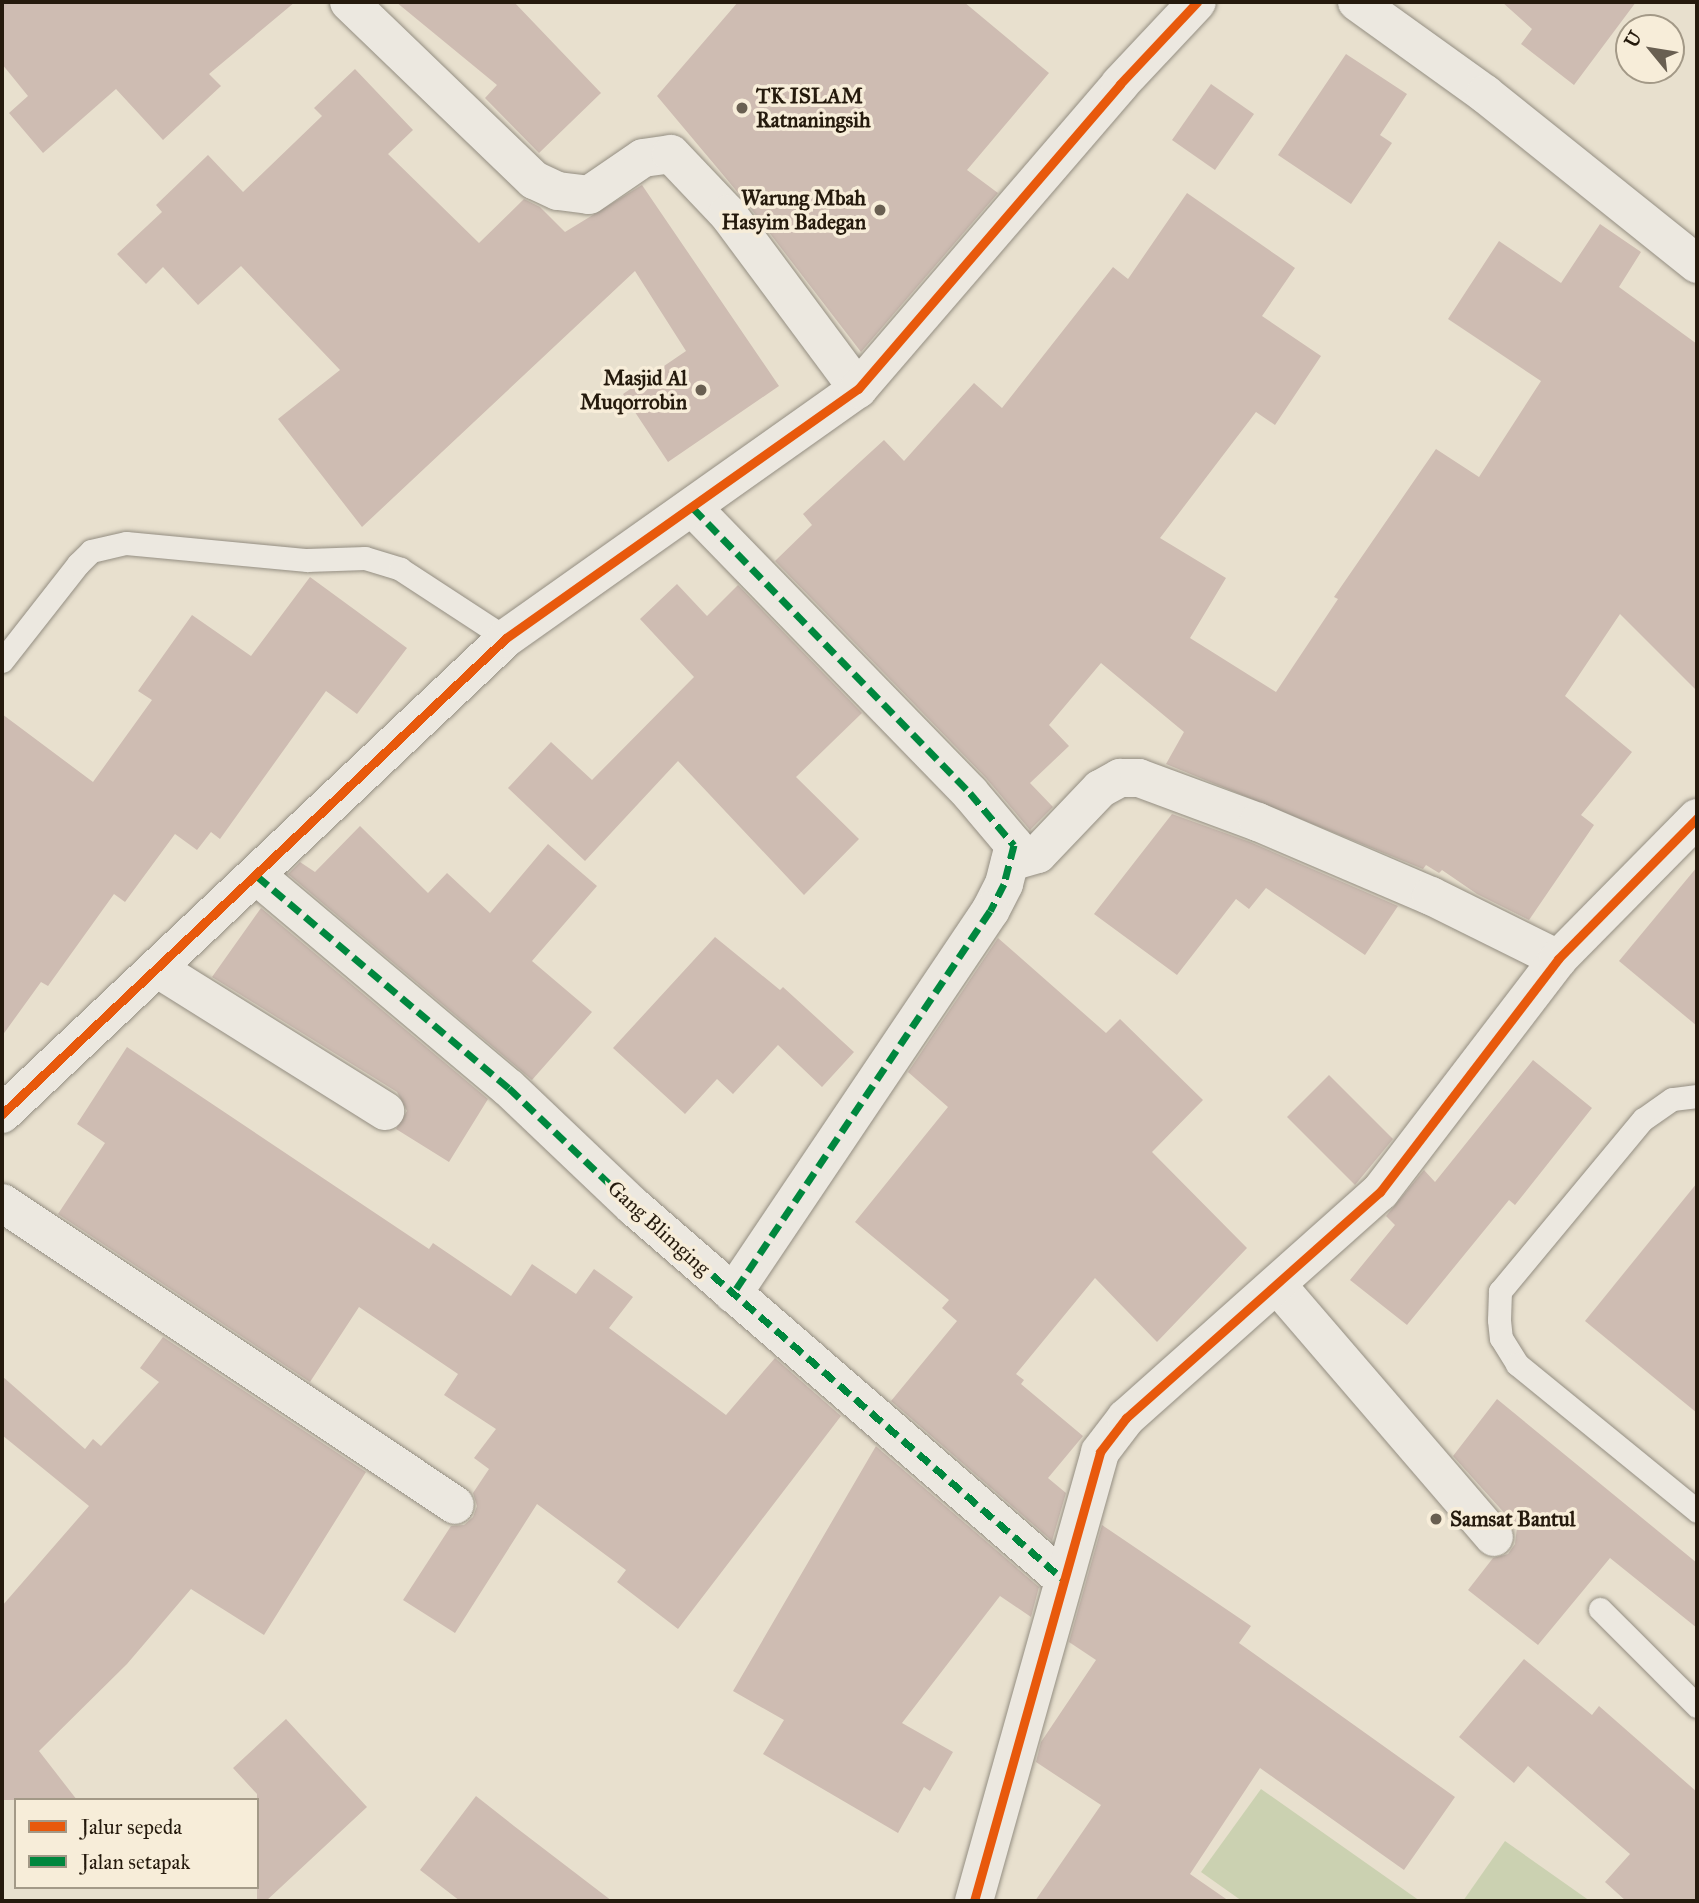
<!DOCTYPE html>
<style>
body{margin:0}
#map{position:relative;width:1699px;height:1903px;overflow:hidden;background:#e8e0ce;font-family:"IM FELL Great Primer",serif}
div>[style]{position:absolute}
.green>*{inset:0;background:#cbd1b1}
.building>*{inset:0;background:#cebcb2}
.roads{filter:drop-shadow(0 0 2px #948e82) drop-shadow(0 0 2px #948e82)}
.lane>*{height:23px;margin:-11.5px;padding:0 11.5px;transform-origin:11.5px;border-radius:11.5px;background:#ece8e0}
.street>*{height:38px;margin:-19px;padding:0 19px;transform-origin:19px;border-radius:19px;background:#ece8e0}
.quiet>*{height:7px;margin-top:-3.5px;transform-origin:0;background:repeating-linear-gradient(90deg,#00873e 0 14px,transparent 0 21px)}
.cycleway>*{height:9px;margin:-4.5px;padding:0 4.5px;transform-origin:4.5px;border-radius:4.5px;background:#e8590c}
.dots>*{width:19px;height:19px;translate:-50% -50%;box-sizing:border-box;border:4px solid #f7edd9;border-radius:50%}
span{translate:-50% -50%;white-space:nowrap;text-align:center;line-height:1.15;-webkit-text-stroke:7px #f7edd9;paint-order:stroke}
.poi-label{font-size:21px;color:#251a0d;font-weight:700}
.left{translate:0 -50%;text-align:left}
.right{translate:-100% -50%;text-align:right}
.street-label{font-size:21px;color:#251a0d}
.frame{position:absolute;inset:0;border:4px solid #251a0d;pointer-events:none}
.legend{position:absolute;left:14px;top:1798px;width:245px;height:91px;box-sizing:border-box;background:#f7edd9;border:2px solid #a39987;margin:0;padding:9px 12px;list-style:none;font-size:21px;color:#251a0d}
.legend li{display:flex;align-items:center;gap:14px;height:35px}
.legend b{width:35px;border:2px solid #a39987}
.north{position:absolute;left:1615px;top:14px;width:70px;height:70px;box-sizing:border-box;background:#f7edd9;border:2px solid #a39987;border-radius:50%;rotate:300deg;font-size:19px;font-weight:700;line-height:28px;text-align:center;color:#251a0d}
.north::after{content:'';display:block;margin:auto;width:24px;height:32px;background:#695f51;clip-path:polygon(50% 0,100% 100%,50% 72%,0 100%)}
</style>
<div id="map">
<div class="green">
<div style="clip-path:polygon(1261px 1789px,1420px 1901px,1242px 1901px,1201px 1872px)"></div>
<div style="clip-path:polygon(1505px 1841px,1590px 1901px,1463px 1901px)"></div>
</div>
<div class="building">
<div style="clip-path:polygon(2px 2px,295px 2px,209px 74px,221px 86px,163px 140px,116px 89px,43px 153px,9px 113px,28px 96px,2px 64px)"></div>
<div style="clip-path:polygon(396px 2px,514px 2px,601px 93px,539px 153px,485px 98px,497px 85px)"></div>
<div style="clip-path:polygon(738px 2px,964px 2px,1049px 73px,967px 170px,998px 193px,861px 352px,745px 201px,657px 96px)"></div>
<div style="clip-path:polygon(1502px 2px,1636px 2px,1574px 85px,1521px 44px,1532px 29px)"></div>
<div style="clip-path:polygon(1346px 54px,1407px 94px,1380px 135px,1392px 143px,1351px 204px,1278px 155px)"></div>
<div style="clip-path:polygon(355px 69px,413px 130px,388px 154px,479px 243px,524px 199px,540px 207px,565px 232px,642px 185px,779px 386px,668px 462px,623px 394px,686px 351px,635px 271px,362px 527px,278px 419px,340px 370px,241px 266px,198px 305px,163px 267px,146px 284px,117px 254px,162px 212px,156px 205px,208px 155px,243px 192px,322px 116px,314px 108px)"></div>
<div style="clip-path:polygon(1211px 84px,1254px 114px,1215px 170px,1172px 140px)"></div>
<div style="clip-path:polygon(1187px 193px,1295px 268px,1262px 316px,1321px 356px,1275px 425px,1256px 412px,1160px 538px,1226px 578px,1190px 638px,1276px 692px,1338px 599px,1334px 597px,1436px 449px,1479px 477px,1541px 381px,1448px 319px,1499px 241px,1561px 283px,1600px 224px,1641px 252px,1619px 287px,1697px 344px,1697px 691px,1620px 614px,1565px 696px,1632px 752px,1581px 815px,1594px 825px,1529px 920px,1477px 894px,1442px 870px,1439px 873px,1426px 865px,1423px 869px,1166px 764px,1184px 732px,1101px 663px,1049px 725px,1069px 746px,1030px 783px,1053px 807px,1030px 830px,986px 778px,775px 561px,812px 525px,803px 514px,884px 440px,904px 461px,974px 383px,1002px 408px,1113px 267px,1128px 279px)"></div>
<div style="clip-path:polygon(310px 577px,407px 648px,357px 714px,326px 691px,220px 839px,211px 832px,197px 850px,175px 834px,125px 902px,114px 894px,48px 986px,41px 982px,2px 1036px,2px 714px,93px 782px,152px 700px,138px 691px,192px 615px,251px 656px)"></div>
<div style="clip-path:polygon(677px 584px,707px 616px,738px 585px,862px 713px,796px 777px,859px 839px,804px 895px,678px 761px,585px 861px,508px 788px,551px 742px,592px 780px,694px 677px,640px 619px)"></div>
<div style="clip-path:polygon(1172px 814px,1250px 842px,1398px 906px,1365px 955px,1266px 888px,1249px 909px,1236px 899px,1177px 975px,1094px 914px)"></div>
<div style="clip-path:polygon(360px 826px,428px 893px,447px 873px,490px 913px,548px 844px,597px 886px,532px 961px,592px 1012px,532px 1080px,288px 874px,300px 862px,315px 872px)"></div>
<div style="clip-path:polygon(1697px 867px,1697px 1026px,1619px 961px)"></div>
<div style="clip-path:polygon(261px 908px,488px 1099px,449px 1162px,396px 1129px,407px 1111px,397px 1092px,212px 977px)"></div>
<div style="clip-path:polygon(715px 937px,780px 990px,783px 987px,854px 1052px,822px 1087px,778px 1045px,733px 1094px,717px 1079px,685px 1114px,613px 1048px)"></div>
<div style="clip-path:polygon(998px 938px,1106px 1033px,1120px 1019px,1203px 1100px,1152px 1152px,1247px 1248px,1157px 1342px,1095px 1278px,1016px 1374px,1024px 1380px,1021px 1384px,1083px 1436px,1048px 1478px,1066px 1493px,1052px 1541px,891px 1401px,957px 1321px,942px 1308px,949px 1300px,855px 1222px,948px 1107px,908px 1072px)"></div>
<div style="clip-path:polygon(127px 1047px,429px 1249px,433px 1243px,511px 1296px,532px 1264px,576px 1294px,594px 1269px,633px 1297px,609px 1328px,726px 1415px,775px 1358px,841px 1416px,678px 1629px,617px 1582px,626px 1570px,537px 1504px,455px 1633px,403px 1600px,451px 1526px,464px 1525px,473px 1517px,477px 1506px,473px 1493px,489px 1469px,474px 1458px,496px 1429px,444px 1395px,458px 1374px,359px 1307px,310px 1382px,58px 1214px,105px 1143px,77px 1124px)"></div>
<div style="clip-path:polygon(1533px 1060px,1592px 1108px,1515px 1205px,1509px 1200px,1407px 1325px,1350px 1280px,1395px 1225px,1386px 1216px,1424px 1170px,1435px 1182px)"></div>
<div style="clip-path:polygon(1329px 1075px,1393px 1139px,1355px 1185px,1287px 1117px)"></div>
<div style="clip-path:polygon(1697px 1183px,1697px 1413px,1585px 1321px)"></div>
<div style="clip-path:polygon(163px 1337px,366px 1472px,264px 1635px,191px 1589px,127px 1664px,39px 1751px,77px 1800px,2px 1800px,2px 1606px,89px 1506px,2px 1435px,2px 1376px,85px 1449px,93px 1439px,101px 1446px,159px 1382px,140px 1368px)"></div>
<div style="clip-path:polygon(1497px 1399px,1697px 1563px,1697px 1628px,1610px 1558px,1538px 1645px,1468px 1590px,1493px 1558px,1508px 1554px,1515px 1544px,1517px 1527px,1453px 1456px)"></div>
<div style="clip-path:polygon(863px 1435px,1039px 1587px,1031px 1617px,1000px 1596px,902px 1723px,953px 1752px,930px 1791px,924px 1787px,898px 1833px,763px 1754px,784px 1720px,733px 1691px,876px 1446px)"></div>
<div style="clip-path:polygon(1102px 1525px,1251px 1626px,1239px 1643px,1455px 1797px,1404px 1870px,1260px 1768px,1190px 1874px,1229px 1901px,1035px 1901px,1101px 1805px,1036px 1762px,1041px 1742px,1096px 1660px,1069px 1642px)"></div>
<div style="clip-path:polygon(1524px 1659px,1592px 1715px,1599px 1706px,1697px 1792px,1697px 1901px,1626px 1901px,1605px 1882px,1630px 1854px,1528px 1766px,1514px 1783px,1459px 1737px)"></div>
<div style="clip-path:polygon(286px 1719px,367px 1807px,266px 1901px,257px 1901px,257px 1794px,233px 1768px)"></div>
<div style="clip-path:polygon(476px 1796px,514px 1826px,612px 1901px,460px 1901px,420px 1870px)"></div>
</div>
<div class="roads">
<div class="lane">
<div style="left:2px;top:661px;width:123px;rotate:-51.9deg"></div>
<div style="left:78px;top:564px;width:18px;rotate:-45deg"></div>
<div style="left:91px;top:551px;width:36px;rotate:-13deg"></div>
<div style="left:126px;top:543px;width:182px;rotate:5.4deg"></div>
<div style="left:307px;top:560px;width:58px;rotate:-2deg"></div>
<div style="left:365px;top:558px;width:37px;rotate:17deg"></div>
<div style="left:400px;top:569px;width:126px;rotate:33.1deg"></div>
<div style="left:1697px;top:1096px;width:25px;rotate:173deg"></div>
<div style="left:1672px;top:1099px;width:35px;rotate:145deg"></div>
<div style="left:1643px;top:1119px;width:224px;rotate:129.7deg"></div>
<div style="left:1500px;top:1291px;width:29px;rotate:92deg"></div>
<div style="left:1499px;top:1320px;width:18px;rotate:84deg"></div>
<div style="left:1501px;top:1338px;width:31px;rotate:58deg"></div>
<div style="left:1517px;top:1364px;width:232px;rotate:39.2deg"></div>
<div style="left:1600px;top:1609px;width:137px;rotate:45deg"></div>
</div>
<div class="street">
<div style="left:349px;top:2px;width:257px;rotate:43.9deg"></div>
<div style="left:534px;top:180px;width:26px;rotate:25deg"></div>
<div style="left:558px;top:191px;width:31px;rotate:7deg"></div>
<div style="left:589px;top:195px;width:65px;rotate:-34.4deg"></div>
<div style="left:643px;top:158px;width:28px;rotate:-8deg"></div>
<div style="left:671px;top:154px;width:83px;rotate:46.5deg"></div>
<div style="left:728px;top:214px;width:218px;rotate:53.4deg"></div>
<div style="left:1357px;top:2px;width:158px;rotate:35.7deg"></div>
<div style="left:1485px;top:94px;width:272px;rotate:38.7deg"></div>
<div style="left:693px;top:508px;width:397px;rotate:45.8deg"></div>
<div style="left:970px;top:793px;width:68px;rotate:49.8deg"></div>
<div style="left:1014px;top:845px;width:40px;rotate:104.4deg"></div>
<div style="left:1004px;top:884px;width:30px;rotate:117deg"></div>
<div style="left:990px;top:911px;width:461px;rotate:123.9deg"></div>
<div style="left:1010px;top:862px;width:29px;rotate:-16deg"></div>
<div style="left:1038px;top:854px;width:90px;rotate:-46.4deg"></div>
<div style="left:1100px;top:789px;width:23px;rotate:-29deg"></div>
<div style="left:1120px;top:778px;width:19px"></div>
<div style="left:1139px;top:778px;width:127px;rotate:20.3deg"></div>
<div style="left:1258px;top:822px;width:188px;rotate:23.2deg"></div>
<div style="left:1431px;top:896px;width:142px;rotate:26.4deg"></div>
<div style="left:257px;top:876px;width:329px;rotate:40.1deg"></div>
<div style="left:509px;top:1088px;width:171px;rotate:43.6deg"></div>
<div style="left:633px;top:1206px;width:569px;rotate:40.94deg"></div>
<div style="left:158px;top:969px;width:268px;rotate:32deg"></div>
<div style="left:2px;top:1114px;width:693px;rotate:-43.36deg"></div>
<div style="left:506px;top:638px;width:431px;rotate:-35.3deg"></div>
<div style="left:858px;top:389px;width:402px;rotate:-49.3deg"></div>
<div style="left:1120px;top:84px;width:112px;rotate:-46.8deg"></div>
<div style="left:2px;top:1203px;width:544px;rotate:33.69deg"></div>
<div style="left:1278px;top:1286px;width:331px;rotate:49.3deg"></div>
<div style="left:974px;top:1901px;width:466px;rotate:-74.3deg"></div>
<div style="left:1100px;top:1452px;width:43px;rotate:-52.6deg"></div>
<div style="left:1126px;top:1418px;width:340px;rotate:-41.7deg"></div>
<div style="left:1380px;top:1192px;width:293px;rotate:-52.6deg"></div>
<div style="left:1558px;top:959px;width:198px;rotate:-45.4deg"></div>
</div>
</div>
<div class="quiet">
<div style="left:693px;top:508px;width:397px;rotate:45.8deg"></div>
<div style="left:970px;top:793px;width:68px;rotate:49.8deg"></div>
<div style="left:1014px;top:845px;width:40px;rotate:104.4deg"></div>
<div style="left:1004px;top:884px;width:30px;rotate:117deg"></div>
<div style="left:990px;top:911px;width:461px;rotate:123.9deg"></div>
<div style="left:257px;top:876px;width:329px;rotate:40.1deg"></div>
<div style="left:509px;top:1088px;width:171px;rotate:43.6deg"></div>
<div style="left:633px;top:1206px;width:569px;rotate:40.94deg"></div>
</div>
<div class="cycleway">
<div style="left:2px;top:1114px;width:693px;rotate:-43.36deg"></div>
<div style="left:506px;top:638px;width:431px;rotate:-35.3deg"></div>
<div style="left:858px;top:389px;width:402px;rotate:-49.3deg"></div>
<div style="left:1120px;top:84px;width:112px;rotate:-46.8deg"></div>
<div style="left:974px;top:1901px;width:466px;rotate:-74.3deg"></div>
<div style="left:1100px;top:1452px;width:43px;rotate:-52.6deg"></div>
<div style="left:1126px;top:1418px;width:340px;rotate:-41.7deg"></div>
<div style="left:1380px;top:1192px;width:293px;rotate:-52.6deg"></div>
<div style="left:1558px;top:959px;width:198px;rotate:-45.4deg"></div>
</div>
<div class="dots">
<div style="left:742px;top:108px;background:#695f51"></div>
<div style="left:880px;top:210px;background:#695f51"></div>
<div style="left:701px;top:390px;background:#695f51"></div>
<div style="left:1436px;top:1519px;background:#695f51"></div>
</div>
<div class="poi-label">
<span class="left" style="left:756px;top:108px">TK ISLAM<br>Ratnaningsih</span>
<span class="right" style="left:866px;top:210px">Warung Mbah<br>Hasyim Badegan</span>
<span class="right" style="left:687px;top:390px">Masjid Al<br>Muqorrobin</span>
<span class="left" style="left:1450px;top:1519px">Samsat Bantul</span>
</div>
<div class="street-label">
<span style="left:659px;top:1228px;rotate:42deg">Gang Blimging</span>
</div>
<div class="frame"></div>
<ul class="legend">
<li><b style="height:9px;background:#e8590c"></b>Jalur sepeda</li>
<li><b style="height:9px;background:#00873e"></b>Jalan setapak</li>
</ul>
<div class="north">U</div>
</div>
